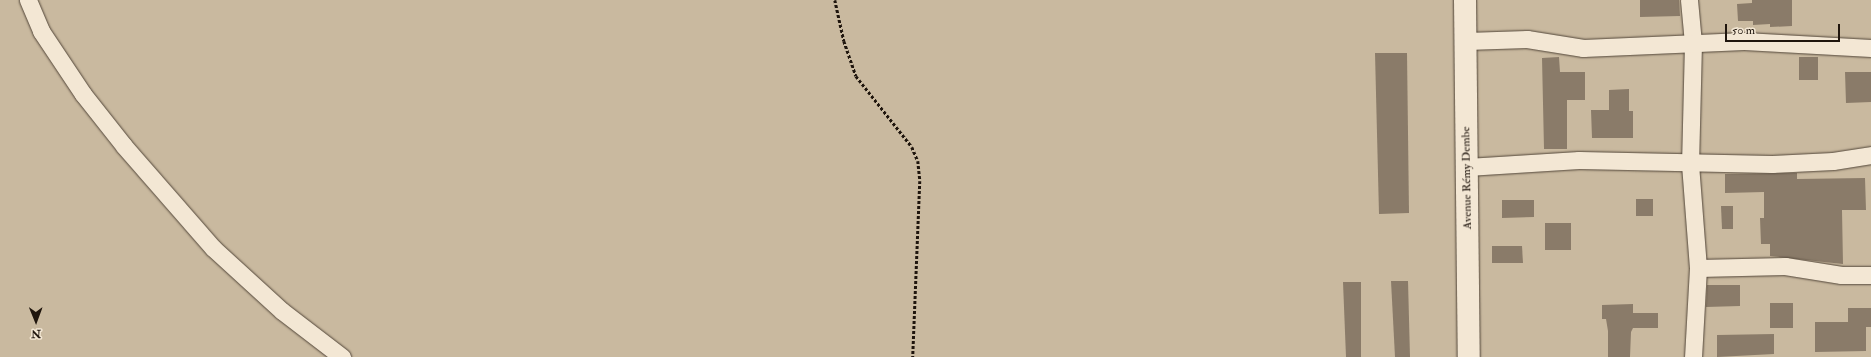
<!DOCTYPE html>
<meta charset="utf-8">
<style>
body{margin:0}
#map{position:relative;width:1871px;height:357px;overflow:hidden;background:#ecdabd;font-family:"IM FELL Double Pica",serif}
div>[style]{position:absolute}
.green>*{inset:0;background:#c9b99f}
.building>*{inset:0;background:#8a7b69}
.path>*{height:2.5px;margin-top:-1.25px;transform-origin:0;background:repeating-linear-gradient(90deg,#1f150d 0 3px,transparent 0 5px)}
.roads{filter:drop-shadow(0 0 1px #524639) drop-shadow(0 0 1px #524639)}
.street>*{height:17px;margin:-8.5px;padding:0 8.5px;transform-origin:8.5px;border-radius:8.5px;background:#f3e7d4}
.secondary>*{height:22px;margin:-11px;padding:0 11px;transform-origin:11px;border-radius:11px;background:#f3e7d4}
span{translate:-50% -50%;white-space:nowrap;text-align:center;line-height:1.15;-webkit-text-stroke:3.5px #f3e7d4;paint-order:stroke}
.street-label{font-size:12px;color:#1f150d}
.north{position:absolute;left:16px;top:301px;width:40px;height:40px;-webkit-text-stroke:3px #f3e7d4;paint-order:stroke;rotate:179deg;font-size:11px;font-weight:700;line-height:16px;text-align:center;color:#1f150d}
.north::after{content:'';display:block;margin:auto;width:14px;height:18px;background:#1f150d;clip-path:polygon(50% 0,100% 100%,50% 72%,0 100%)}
.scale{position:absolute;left:1725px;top:24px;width:115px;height:18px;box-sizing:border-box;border:2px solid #1f150d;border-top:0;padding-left:5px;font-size:12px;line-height:14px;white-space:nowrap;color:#1f150d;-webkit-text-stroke:3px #f3e7d4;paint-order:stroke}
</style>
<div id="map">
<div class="green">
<div style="clip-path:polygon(0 0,1871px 0,1871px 357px,0 357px)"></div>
</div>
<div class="building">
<div style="clip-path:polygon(1640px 0,1679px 0,1680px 16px,1640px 17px)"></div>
<div style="clip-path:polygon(1752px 0,1792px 0,1792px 26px,1770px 27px,1770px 24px,1753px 25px,1753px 21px,1738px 21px,1737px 4px,1752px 3px)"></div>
<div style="clip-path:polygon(1375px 53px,1407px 53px,1409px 213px,1379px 214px)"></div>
<div style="clip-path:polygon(1559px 57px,1560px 72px,1585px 72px,1585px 100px,1567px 100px,1567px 149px,1544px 149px,1542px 58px)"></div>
<div style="clip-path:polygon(1799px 57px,1818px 57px,1818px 80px,1799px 80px)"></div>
<div style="clip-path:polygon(1845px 72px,1871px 72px,1871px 102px,1846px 103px)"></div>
<div style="clip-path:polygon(1629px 89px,1629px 111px,1633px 111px,1633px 138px,1592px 138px,1591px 110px,1609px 110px,1609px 90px)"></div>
<div style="clip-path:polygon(1797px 173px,1797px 179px,1865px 178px,1866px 210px,1842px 210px,1843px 264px,1770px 256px,1770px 244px,1761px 244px,1760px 218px,1764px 218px,1764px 192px,1725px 193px,1725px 174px)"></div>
<div style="clip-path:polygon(1636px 199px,1653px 199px,1653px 216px,1636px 216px)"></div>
<div style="clip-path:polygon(1502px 200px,1534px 200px,1534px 217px,1502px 218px)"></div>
<div style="clip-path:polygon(1721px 206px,1733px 206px,1733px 229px,1722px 229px)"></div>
<div style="clip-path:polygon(1545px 223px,1571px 223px,1571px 250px,1545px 250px)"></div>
<div style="clip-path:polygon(1492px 246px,1522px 246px,1523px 263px,1492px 263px)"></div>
<div style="clip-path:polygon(1391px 281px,1408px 281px,1410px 357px,1395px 357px)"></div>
<div style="clip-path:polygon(1343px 282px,1361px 282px,1361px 357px,1346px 357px)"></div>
<div style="clip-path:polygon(1707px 285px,1740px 285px,1740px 306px,1706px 307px)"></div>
<div style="clip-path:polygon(1770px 303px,1793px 303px,1793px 328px,1770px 328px)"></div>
<div style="clip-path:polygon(1633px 304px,1633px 313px,1658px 313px,1658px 328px,1633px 328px,1631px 332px,1630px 357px,1608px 357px,1608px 331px,1606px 319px,1602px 319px,1602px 305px)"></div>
<div style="clip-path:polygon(1848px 308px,1871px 308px,1871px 327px,1866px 327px,1866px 351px,1815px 352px,1815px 322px,1848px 322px)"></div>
<div style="clip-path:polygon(1774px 334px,1774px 354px,1717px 357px,1717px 335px)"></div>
</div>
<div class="path">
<div style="left:835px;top:0;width:42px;rotate:77.6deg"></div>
<div style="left:844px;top:41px;width:37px;rotate:71deg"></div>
<div style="left:856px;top:76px;width:90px;rotate:51.7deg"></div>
<div style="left:912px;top:147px;width:15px;rotate:67deg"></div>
<div style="left:918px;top:161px;width:20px;rotate:84deg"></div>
<div style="left:920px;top:181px;width:176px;rotate:92.3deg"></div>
</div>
<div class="roads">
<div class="street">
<div style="left:28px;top:0;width:34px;rotate:67deg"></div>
<div style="left:41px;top:31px;width:76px;rotate:56.3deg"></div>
<div style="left:83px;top:94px;width:66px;rotate:51.7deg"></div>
<div style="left:124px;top:146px;width:135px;rotate:48.9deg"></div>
<div style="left:213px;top:248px;width:93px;rotate:42.4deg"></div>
<div style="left:282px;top:311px;width:76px;rotate:37.5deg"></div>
<div style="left:1689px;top:0;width:43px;rotate:84.7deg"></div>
<div style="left:1693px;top:43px;width:121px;rotate:91.4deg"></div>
<div style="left:1690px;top:164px;width:104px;rotate:85.6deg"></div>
<div style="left:1698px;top:268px;width:89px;rotate:93.2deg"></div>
<div style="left:1466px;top:41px;width:61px;rotate:-1.9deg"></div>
<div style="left:1527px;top:39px;width:57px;rotate:9.1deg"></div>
<div style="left:1583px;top:48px;width:161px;rotate:-2.5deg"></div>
<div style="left:1744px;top:41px;width:127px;rotate:3.2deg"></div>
<div style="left:1467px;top:167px;width:112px;rotate:-3.6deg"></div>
<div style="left:1579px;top:160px;width:193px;rotate:1.2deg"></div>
<div style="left:1772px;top:164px;width:61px;rotate:-2.8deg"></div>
<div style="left:1833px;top:161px;width:38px;rotate:-9deg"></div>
<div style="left:1698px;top:268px;width:87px;rotate:-1.3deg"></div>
<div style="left:1785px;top:266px;width:57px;rotate:9.1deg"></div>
<div style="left:1841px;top:275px;width:30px"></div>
</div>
<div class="secondary">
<div style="left:1465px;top:0;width:357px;rotate:89.4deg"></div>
</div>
</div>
<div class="street-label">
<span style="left:1467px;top:178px;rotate:-91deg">Avenue Rémy Dembe</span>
</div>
<div class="north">N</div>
<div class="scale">50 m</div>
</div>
